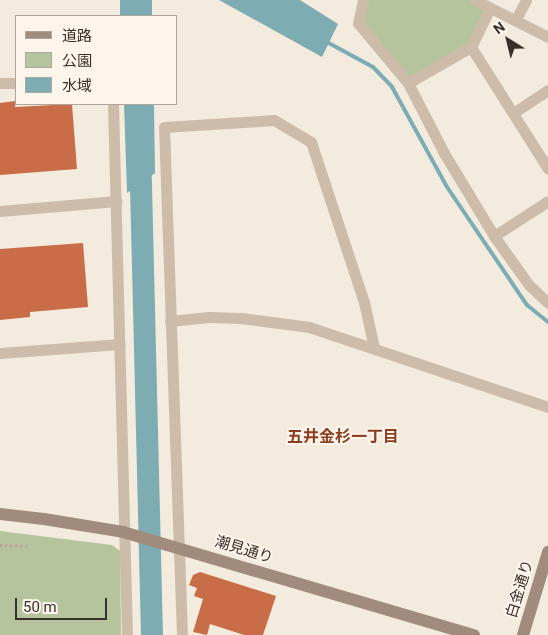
<!DOCTYPE html>
<meta charset="utf-8">
<style>
body{margin:0}
#map{position:relative;width:548px;height:635px;overflow:hidden;background:#f4ebdf;font-family:Roboto,"Noto Sans JP",sans-serif}
div>[style]{position:absolute}
.green>*{inset:0;background:#b6c49e}
.water>*{inset:0;background:#7dadb2}
.stream>*{height:4px;margin:-2px;padding:0 2px;transform-origin:2px;border-radius:2px;background:#7dadb2}
.river>*{height:22px;margin:-11px;padding:0 11px;transform-origin:11px;border-radius:11px;background:#7dadb2}
.building>*{inset:0;background:#c96d48}
.path>*{height:2.5px;margin-top:-1.25px;transform-origin:0;background:repeating-linear-gradient(90deg,#b9a694 0 2.5px,transparent 0 5px)}
.street>*{height:11px;margin:-5.5px;padding:0 5.5px;transform-origin:5.5px;border-radius:5.5px;background:#cdbcaa}
.secondary>*{height:12px;margin:-6px;padding:0 6px;transform-origin:6px;border-radius:6px;background:#a18b7c}
span{translate:-50% -50%;white-space:nowrap;text-align:center;line-height:1.15;-webkit-text-stroke:4px #fbf5ec;paint-order:stroke}
.street-label{font-size:15px;color:#3a302a}
.neighbourhood-label{font-size:16px;color:#8c3f20;font-weight:700}
.legend{position:absolute;left:15px;top:15px;width:162px;height:90px;box-sizing:border-box;background:#fbf5ec;border:1px solid #aea69e;margin:0;padding:6px 9px;list-style:none;font-size:15px;color:#3a302a}
.legend li{display:flex;align-items:center;gap:10px;height:25px}
.legend b{width:25px;border:1px solid #aea69e}
.north{position:absolute;left:483px;top:15px;width:50px;height:50px;-webkit-text-stroke:4px #fbf5ec;paint-order:stroke;rotate:324deg;font-size:14px;font-weight:700;line-height:20px;text-align:center;color:#3a302a}
.north::after{content:'';display:block;margin:auto;width:18px;height:22px;background:#3a302a;clip-path:polygon(50% 0,100% 100%,50% 72%,0 100%)}
.scale{position:absolute;left:15px;top:598px;width:92px;height:22px;box-sizing:border-box;border:2px solid #3a302a;border-top:0;padding-left:6px;font-size:15px;line-height:18px;white-space:nowrap;color:#3a302a;-webkit-text-stroke:4px #fbf5ec;paint-order:stroke}
</style>
<div id="map">
<div class="green">
<div style="clip-path:polygon(363px 0,475px 0,490px 8px,471px 47px,408px 83px,358px 23px)"></div>
<div style="clip-path:polygon(0 531px,112px 545px,120px 551px,121px 635px,0 635px)"></div>
</div>
<div class="water">
<div style="clip-path:polygon(120px 0,152px 0,152px 16px,120px 16px)"></div>
<div style="clip-path:polygon(219px 0,300px 0,338px 24px,322px 57px)"></div>
<div style="clip-path:polygon(124px 104px,154px 104px,155px 173px,127px 193px)"></div>
</div>
<div class="stream">
<div style="left:325px;top:41px;width:55px;rotate:28.4deg"></div>
<div style="left:373px;top:67px;width:28px;rotate:46deg"></div>
<div style="left:392px;top:87px;width:114px;rotate:61.2deg"></div>
<div style="left:447px;top:187px;width:143px;rotate:55.9deg"></div>
<div style="left:527px;top:305px;width:27px;rotate:39deg"></div>
</div>
<div class="river">
<div style="left:139px;top:104px;width:531px;rotate:88.6deg"></div>
</div>
<div class="building">
<div style="clip-path:polygon(15px 101px,15px 107px,72px 104px,77px 169px,0 175px,0 103px)"></div>
<div style="clip-path:polygon(83px 243px,88px 307px,30px 312px,30px 317px,0 320px,0 249px)"></div>
<div style="clip-path:polygon(200px 572px,276px 596px,263px 635px,244px 635px,210px 624px,207px 635px,193px 632px,203px 599px,194px 596px,197px 588px,189px 585px,193px 575px)"></div>
</div>
<div class="path">
<div style="left:0;top:545px;width:30px;rotate:2deg"></div>
</div>
<div class="street">
<div style="left:363px;top:0;width:24px;rotate:102deg"></div>
<div style="left:358px;top:23px;width:78px;rotate:50.2deg"></div>
<div style="left:408px;top:83px;width:79px;rotate:62.8deg"></div>
<div style="left:444px;top:153px;width:97px;rotate:58.9deg"></div>
<div style="left:494px;top:236px;width:60px;rotate:54.5deg"></div>
<div style="left:529px;top:285px;width:26px;rotate:43deg"></div>
<div style="left:475px;top:0;width:82px;rotate:26.9deg"></div>
<div style="left:516px;top:19px;width:21px;rotate:-62deg"></div>
<div style="left:471px;top:47px;width:144px;rotate:57.7deg"></div>
<div style="left:0;top:83px;width:16px"></div>
<div style="left:408px;top:83px;width:73px;rotate:-29.7deg"></div>
<div style="left:471px;top:47px;width:43px;rotate:-64deg"></div>
<div style="left:113px;top:104px;width:531px;rotate:88.49deg"></div>
<div style="left:513px;top:113px;width:42px;rotate:-33.3deg"></div>
<div style="left:0;top:211px;width:117px;rotate:-4.9deg"></div>
<div style="left:494px;top:236px;width:64px;rotate:-32.9deg"></div>
<div style="left:170px;top:321px;width:39px;rotate:-6deg"></div>
<div style="left:209px;top:317px;width:32px;rotate:2deg"></div>
<div style="left:241px;top:318px;width:69px;rotate:7.5deg"></div>
<div style="left:309px;top:327px;width:252px;rotate:18.5deg"></div>
<div style="left:0;top:353px;width:120px;rotate:-4.3deg"></div>
<div style="left:182px;top:635px;width:508px;rotate:-92.03deg"></div>
<div style="left:164px;top:127px;width:110px;rotate:-3.6deg"></div>
<div style="left:274px;top:120px;width:43px;rotate:30.7deg"></div>
<div style="left:311px;top:142px;width:169px;rotate:71.7deg"></div>
<div style="left:364px;top:302px;width:47px;rotate:77.7deg"></div>
</div>
<div class="secondary">
<div style="left:0;top:514px;width:44px;rotate:6.5deg"></div>
<div style="left:44px;top:519px;width:80px;rotate:9.3deg"></div>
<div style="left:123px;top:532px;width:366px;rotate:16.4deg"></div>
<div style="left:523px;top:635px;width:87px;rotate:-73.2deg"></div>
</div>
<div class="street-label">
<span style="left:244px;top:550px;rotate:17deg">潮見通り</span>
<span style="left:520px;top:589px;rotate:-73deg">白金通り</span>
</div>
<div class="neighbourhood-label">
<span style="left:343px;top:437px">五井金杉一丁目</span>
</div>
<ul class="legend">
<li><b style="height:6px;background:#a18b7c"></b>道路</li>
<li><b style="height:14px;background:#b6c49e"></b>公園</li>
<li><b style="height:14px;background:#7dadb2"></b>水域</li>
</ul>
<div class="north">N</div>
<div class="scale">50 m</div>
</div>
